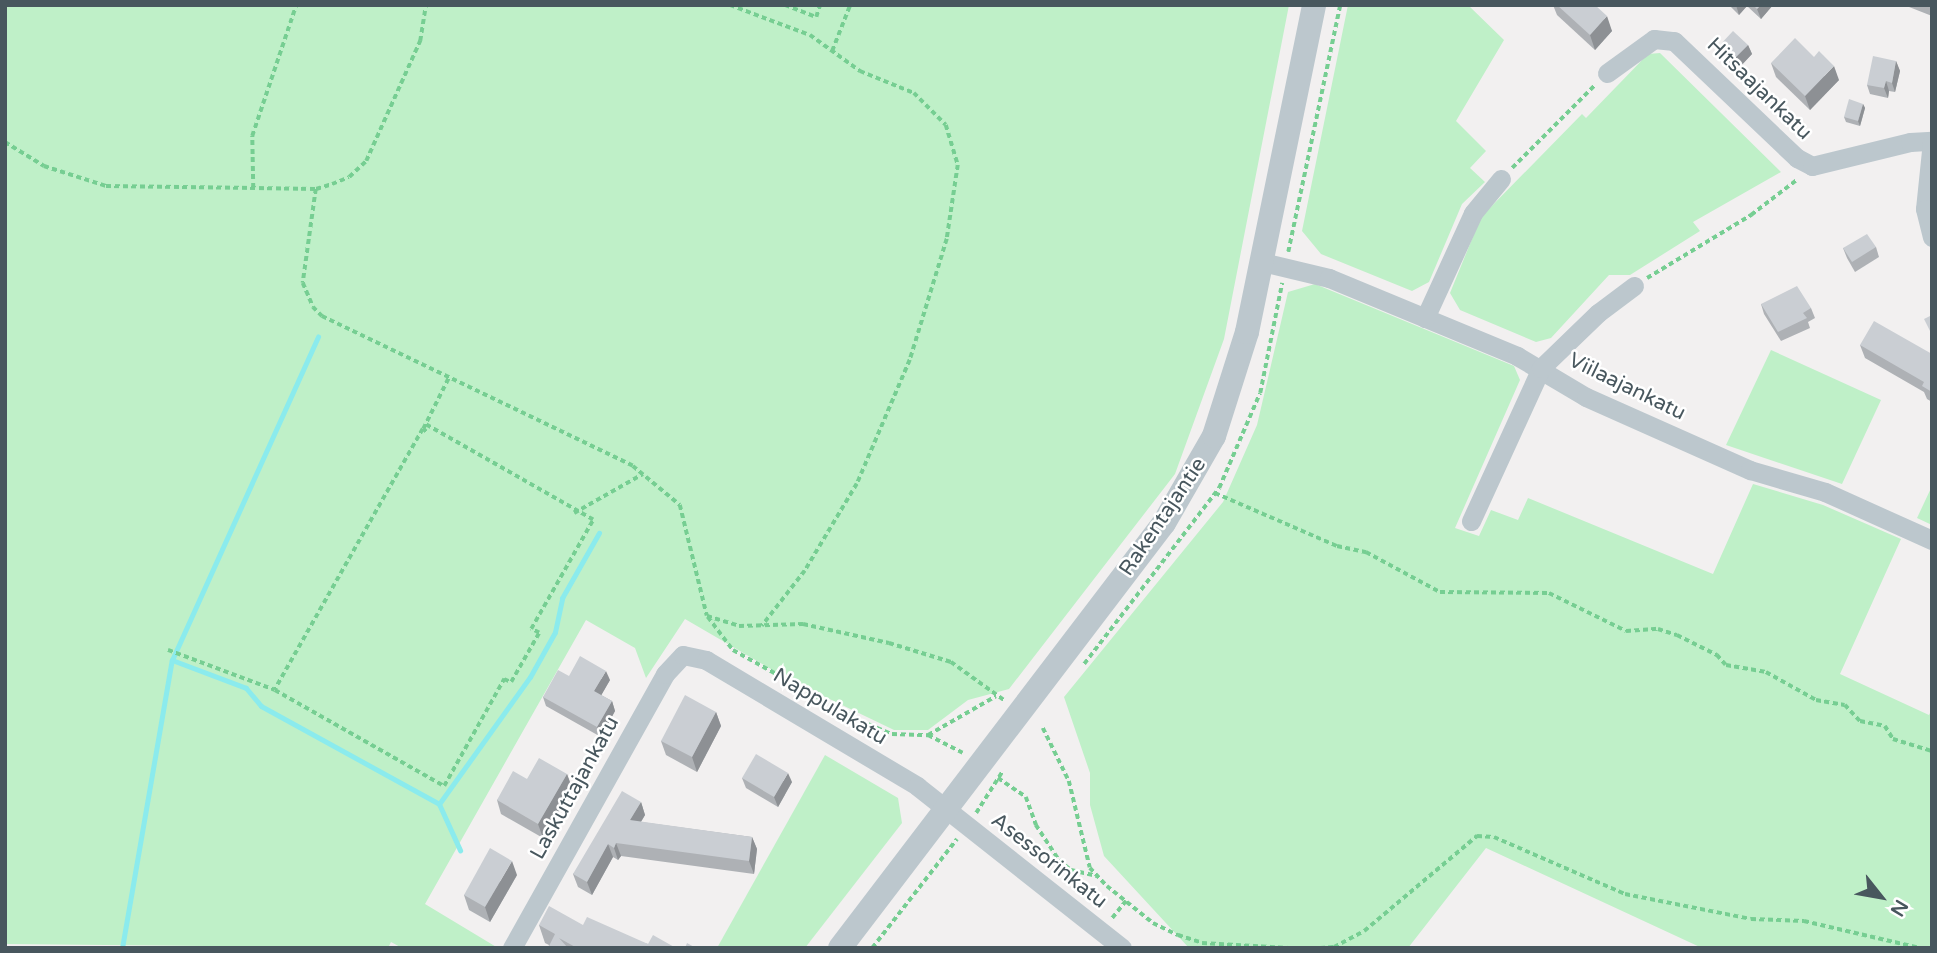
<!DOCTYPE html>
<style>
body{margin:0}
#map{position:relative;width:1937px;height:953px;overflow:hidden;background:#f2f0f0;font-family:"Varela Round",sans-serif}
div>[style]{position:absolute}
.green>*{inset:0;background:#bff0c8}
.stream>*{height:5px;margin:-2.5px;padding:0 2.5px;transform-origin:2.5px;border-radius:2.5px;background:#8bebed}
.path>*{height:3.5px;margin-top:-1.75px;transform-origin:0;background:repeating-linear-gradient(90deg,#76ce92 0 5px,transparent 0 8.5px)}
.minor>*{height:19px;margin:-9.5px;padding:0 9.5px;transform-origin:9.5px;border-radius:9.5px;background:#bcc7cd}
.tertiary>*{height:24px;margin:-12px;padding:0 12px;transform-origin:12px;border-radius:12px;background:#bcc7cd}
.wall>*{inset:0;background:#aeb1b5}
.shaded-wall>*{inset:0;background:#8d9094}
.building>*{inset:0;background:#caced3}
span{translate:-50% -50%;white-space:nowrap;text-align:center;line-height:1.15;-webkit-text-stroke:5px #fff;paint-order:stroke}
.street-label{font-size:21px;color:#48575e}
.frame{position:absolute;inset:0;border:7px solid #48575e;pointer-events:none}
.north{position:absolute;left:1846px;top:862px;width:70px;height:70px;-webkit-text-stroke:5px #fff;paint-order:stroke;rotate:121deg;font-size:19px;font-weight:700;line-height:28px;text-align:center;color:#48575e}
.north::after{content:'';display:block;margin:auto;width:24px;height:32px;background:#48575e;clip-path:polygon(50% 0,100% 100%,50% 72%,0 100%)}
</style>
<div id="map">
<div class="green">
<div style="clip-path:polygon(5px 5px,1289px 5px,1224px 339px,1175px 474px,1009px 689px,968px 700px,928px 730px,894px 730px,788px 679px,685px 619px,646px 678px,635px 648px,586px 620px,425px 904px,498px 948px,402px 948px,391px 942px,388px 948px,5px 944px)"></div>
<div style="clip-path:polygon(1348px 5px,1468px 5px,1504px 40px,1456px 121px,1486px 151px,1470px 168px,1485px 182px,1462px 204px,1429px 282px,1412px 291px,1321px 254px,1302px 231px)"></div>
<div style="clip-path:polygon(1660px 53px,1781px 172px,1693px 222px,1700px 231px,1630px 275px,1609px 275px,1551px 338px,1536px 342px,1460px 310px,1450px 293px,1481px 217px,1582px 114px,1586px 118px,1648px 54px)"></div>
<div style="clip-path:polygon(1315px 284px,1514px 366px,1520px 380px,1455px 528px,1479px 536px,1491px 510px,1518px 520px,1528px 498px,1713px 574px,1753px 484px,1823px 505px,1901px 539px,1840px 674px,1929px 715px,1932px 709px,1932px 948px,1702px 948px,1486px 848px,1408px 948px,1189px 948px,1104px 856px,1090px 805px,1090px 773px,1064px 697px,1223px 502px,1257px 425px,1288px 292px)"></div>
<div style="clip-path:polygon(1771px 350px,1881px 400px,1842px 484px,1726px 445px)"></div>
<div style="clip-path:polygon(1932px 486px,1932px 525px,1917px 518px)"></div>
<div style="clip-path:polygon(825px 755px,898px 798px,902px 823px,805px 948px,717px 948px)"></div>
</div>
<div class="stream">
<div style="left:172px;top:660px;width:79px;rotate:20.7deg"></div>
<div style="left:246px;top:688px;width:23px;rotate:50deg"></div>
<div style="left:261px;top:706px;width:203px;rotate:28.8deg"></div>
<div style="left:439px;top:804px;width:51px;rotate:65.5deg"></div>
<div style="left:439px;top:804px;width:156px;rotate:-54.4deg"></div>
<div style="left:530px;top:677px;width:51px;rotate:-60.9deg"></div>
<div style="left:555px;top:632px;width:35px;rotate:-78deg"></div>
<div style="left:562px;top:598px;width:75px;rotate:-60.4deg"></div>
<div style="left:122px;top:948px;width:292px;rotate:-80.2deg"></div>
<div style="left:172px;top:660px;width:355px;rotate:-65.7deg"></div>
</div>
<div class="path">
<div style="left:730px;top:5px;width:85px;rotate:20.6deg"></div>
<div style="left:810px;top:35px;width:62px;rotate:35.8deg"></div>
<div style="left:860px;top:71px;width:58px;rotate:22.2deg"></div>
<div style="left:914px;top:93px;width:45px;rotate:45deg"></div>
<div style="left:946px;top:125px;width:42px;rotate:73.3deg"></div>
<div style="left:958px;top:165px;width:75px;rotate:98.5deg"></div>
<div style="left:947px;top:239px;width:127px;rotate:107deg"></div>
<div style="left:910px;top:360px;width:135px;rotate:113.1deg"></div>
<div style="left:857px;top:484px;width:101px;rotate:120.9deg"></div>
<div style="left:805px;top:571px;width:70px;rotate:128deg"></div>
<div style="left:785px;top:5px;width:33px;rotate:21deg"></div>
<div style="left:816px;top:17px;width:13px;rotate:-72deg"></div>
<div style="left:832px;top:51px;width:49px;rotate:-68.6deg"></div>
<div style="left:5px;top:142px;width:46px;rotate:31.6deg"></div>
<div style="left:44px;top:166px;width:65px;rotate:17.9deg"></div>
<div style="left:106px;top:186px;width:210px;rotate:0.8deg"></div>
<div style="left:316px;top:189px;width:17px;rotate:-17deg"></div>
<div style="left:332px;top:184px;width:18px;rotate:-22deg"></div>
<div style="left:349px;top:177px;width:23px;rotate:-43deg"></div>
<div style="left:366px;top:161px;width:132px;rotate:-65.8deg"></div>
<div style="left:420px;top:41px;width:36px;rotate:-81deg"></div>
<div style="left:1512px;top:168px;width:117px;rotate:-45deg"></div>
<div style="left:253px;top:188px;width:52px;rotate:-91.1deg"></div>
<div style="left:252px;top:136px;width:138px;rotate:-71.4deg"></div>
<div style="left:316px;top:189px;width:95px;rotate:97.9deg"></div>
<div style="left:303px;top:283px;width:26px;rotate:67deg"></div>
<div style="left:313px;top:307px;width:13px;rotate:45deg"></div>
<div style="left:322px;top:316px;width:345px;rotate:25.7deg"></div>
<div style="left:633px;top:466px;width:61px;rotate:39.7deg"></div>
<div style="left:680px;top:505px;width:114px;rotate:76.3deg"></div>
<div style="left:707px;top:616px;width:34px;rotate:17deg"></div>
<div style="left:739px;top:626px;width:64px;rotate:-1.8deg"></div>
<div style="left:803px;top:624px;width:88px;rotate:12.5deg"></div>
<div style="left:889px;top:643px;width:65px;rotate:17deg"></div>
<div style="left:951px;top:662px;width:65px;rotate:35.6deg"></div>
<div style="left:1288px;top:252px;width:252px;rotate:-78.1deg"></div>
<div style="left:1647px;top:278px;width:122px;rotate:-31.2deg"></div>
<div style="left:1751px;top:215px;width:59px;rotate:-37.5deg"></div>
<div style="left:423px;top:429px;width:300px;rotate:119.6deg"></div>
<div style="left:275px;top:690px;width:194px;rotate:29.6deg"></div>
<div style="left:444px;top:786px;width:123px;rotate:-60.7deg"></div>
<div style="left:504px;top:679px;width:8px;rotate:23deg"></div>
<div style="left:511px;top:682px;width:56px;rotate:-60.3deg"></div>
<div style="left:539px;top:633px;width:9px;rotate:-153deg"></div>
<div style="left:531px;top:629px;width:125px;rotate:-60.4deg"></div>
<div style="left:593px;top:520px;width:193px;rotate:-150.3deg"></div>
<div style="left:426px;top:432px;width:4px;rotate:-135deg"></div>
<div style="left:423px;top:429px;width:58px;rotate:-63.4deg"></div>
<div style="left:1215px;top:493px;width:133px;rotate:23.5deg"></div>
<div style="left:1337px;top:546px;width:30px;rotate:12deg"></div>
<div style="left:1366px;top:552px;width:84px;rotate:28.4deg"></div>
<div style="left:1440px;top:592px;width:109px;rotate:0.5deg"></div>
<div style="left:1549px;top:593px;width:86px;rotate:26.3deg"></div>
<div style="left:1626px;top:631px;width:32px;rotate:-4deg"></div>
<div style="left:1658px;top:629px;width:20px;rotate:18deg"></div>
<div style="left:1677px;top:635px;width:45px;rotate:26.6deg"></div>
<div style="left:1717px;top:655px;width:13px;rotate:48deg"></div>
<div style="left:1726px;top:665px;width:41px;rotate:9.9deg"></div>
<div style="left:1766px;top:672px;width:57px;rotate:29.2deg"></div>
<div style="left:1816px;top:700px;width:29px;rotate:10deg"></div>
<div style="left:1845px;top:705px;width:22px;rotate:47deg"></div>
<div style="left:1860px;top:721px;width:25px;rotate:11deg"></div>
<div style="left:1885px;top:726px;width:15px;rotate:58deg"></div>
<div style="left:1893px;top:739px;width:41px;rotate:17.1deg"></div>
<div style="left:574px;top:513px;width:79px;rotate:-29.5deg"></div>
<div style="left:708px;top:617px;width:41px;rotate:52.9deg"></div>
<div style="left:733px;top:650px;width:146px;rotate:29deg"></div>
<div style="left:861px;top:721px;width:34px;rotate:23deg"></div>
<div style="left:892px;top:734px;width:36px;rotate:2deg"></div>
<div style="left:928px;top:735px;width:39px;rotate:27deg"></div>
<div style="left:168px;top:650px;width:114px;rotate:20.5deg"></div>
<div style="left:1084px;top:664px;width:222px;rotate:-52.5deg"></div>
<div style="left:1219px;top:488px;width:103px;rotate:-66.7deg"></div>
<div style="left:1260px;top:393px;width:112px;rotate:-78.7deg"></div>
<div style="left:1043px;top:728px;width:59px;rotate:63.9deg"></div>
<div style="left:1069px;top:781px;width:89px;rotate:76.4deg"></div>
<div style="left:1090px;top:868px;width:25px;rotate:47deg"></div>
<div style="left:1107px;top:886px;width:59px;rotate:38.8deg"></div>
<div style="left:1153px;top:923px;width:28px;rotate:26deg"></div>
<div style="left:1178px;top:935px;width:25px;rotate:18deg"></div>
<div style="left:1202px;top:943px;width:87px;rotate:3.3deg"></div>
<div style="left:928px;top:735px;width:78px;rotate:-29.8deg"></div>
<div style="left:998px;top:778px;width:34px;rotate:34deg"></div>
<div style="left:1026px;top:797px;width:30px;rotate:70deg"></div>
<div style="left:1036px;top:825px;width:42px;rotate:56.7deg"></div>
<div style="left:1059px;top:860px;width:16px;rotate:40deg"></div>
<div style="left:1071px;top:870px;width:27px;rotate:13deg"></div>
<div style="left:976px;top:813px;width:49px;rotate:-57.6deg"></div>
<div style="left:1112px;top:918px;width:22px;rotate:-51deg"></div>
<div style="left:872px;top:948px;width:138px;rotate:-52.1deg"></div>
<div style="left:1320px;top:948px;width:14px;rotate:-4deg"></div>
<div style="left:1334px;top:947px;width:34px;rotate:-28deg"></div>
<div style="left:1364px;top:931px;width:148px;rotate:-40.1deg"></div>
<div style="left:1477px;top:836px;width:17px;rotate:3deg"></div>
<div style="left:1494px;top:837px;width:143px;rotate:23.5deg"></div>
<div style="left:1625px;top:894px;width:128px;rotate:11.2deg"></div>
<div style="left:1751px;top:919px;width:53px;rotate:2.2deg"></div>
<div style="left:1804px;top:921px;width:119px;rotate:13.1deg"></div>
</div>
<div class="minor">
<div style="left:1607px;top:73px;width:58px;rotate:-35.9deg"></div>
<div style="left:1654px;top:39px;width:20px;rotate:6deg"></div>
<div style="left:1674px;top:41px;width:170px;rotate:43.6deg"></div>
<div style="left:1797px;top:158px;width:17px;rotate:28deg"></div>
<div style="left:1812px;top:166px;width:101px;rotate:-13.8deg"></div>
<div style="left:1910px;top:142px;width:22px;rotate:-3deg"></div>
<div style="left:1932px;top:141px;width:68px;rotate:95.9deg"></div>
<div style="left:1925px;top:209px;width:29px;rotate:76deg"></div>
<div style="left:1262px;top:262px;width:69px;rotate:13.4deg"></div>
<div style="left:1329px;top:278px;width:204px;rotate:22.5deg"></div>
<div style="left:1517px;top:356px;width:80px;rotate:30.7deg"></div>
<div style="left:1586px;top:397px;width:180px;rotate:24deg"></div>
<div style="left:1750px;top:470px;width:78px;rotate:16.3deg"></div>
<div style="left:1825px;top:492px;width:117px;rotate:24.2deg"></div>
<div style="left:1425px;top:318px;width:115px;rotate:-65.4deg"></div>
<div style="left:1473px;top:213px;width:44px;rotate:-50.5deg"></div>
<div style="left:1471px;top:521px;width:168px;rotate:-65.4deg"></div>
<div style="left:1541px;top:368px;width:79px;rotate:-44deg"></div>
<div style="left:1598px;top:313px;width:45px;rotate:-36.9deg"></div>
<div style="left:512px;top:948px;width:314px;rotate:-60.8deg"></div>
<div style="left:665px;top:674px;width:26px;rotate:-47deg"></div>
<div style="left:683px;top:655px;width:24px;rotate:12deg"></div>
<div style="left:706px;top:660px;width:246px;rotate:30.8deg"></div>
<div style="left:917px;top:786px;width:261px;rotate:38.3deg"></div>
</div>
<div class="tertiary">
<div style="left:840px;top:948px;width:534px;rotate:-52.68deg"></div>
<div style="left:1164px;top:523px;width:100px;rotate:-60.1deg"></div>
<div style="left:1214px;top:436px;width:109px;rotate:-72.4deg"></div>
<div style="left:1247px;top:332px;width:334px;rotate:-78.4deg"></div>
</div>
<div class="wall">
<div style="clip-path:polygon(1553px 5px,1595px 5px,1612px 31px,1595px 50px,1557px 15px)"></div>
<div style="clip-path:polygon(1729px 5px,1773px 5px,1761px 19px,1747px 6px,1739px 15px)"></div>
<div style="clip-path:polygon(1904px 5px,1932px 5px,1932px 16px)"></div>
<div style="clip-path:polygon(1748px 45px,1752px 54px,1737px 70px,1722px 56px,1718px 47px)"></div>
<div style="clip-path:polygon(1896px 61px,1900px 71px,1895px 92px,1889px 91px,1888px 98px,1870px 94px,1867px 85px)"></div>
<div style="clip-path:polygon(1771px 63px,1839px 80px,1810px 110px,1776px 77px)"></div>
<div style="clip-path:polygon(1863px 104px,1865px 108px,1860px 126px,1846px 122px,1844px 117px)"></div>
<div style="clip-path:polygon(1876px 247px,1879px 257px,1855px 272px,1847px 258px,1843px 248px)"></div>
<div style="clip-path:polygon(1761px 304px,1811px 308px,1815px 318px,1808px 322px,1810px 328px,1781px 341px,1764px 314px)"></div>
<div style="clip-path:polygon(1860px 345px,1932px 354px,1932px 402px,1927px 399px,1924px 392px,1865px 358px)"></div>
<div style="clip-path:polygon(569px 676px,610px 680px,601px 695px,612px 701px,615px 711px,601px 737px,546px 706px,543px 697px)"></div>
<div style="clip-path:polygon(716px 712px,721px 726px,697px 772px,666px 755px,661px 741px)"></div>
<div style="clip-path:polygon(567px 774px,572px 788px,543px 838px,501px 814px,497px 800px,527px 779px)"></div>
<div style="clip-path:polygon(742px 778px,792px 782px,778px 807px,746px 788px)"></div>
<div style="clip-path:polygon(641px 802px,645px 815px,641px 822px,752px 837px,757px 849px,754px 874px,621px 856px,618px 860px,613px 857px,592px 895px,578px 887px,573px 874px)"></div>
<div style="clip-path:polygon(517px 875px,490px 922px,469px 910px,464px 895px)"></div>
<div style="clip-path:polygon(539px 925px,583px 925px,648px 944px,676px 948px,548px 948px,549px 945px,545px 943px)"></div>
</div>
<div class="shaded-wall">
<div style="clip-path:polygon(1736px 5px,1747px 5px,1747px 6px,1739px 15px)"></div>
<div style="clip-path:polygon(1761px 5px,1773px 5px,1761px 19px,1757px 9px)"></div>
<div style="clip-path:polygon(1607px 16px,1612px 31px,1595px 50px,1590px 35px)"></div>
<div style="clip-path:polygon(1748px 45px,1752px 54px,1737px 70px,1733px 60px)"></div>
<div style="clip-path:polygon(1896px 61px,1900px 71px,1895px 92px,1892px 83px)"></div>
<div style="clip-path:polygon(1834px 66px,1839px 80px,1810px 110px,1805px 96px)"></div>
<div style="clip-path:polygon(1886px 81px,1889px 91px,1888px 98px,1884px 88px)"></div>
<div style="clip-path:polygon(1863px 104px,1865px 108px,1860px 126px,1858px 121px)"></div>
<div style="clip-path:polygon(606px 671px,610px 680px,598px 701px,594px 691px)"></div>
<div style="clip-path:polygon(612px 701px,615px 711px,601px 737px,597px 727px)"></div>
<div style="clip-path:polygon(716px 712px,721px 726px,697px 772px,692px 757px)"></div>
<div style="clip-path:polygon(788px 773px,792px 782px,778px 807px,774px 797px)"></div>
<div style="clip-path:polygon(567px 774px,572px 788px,543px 838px,538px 824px)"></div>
<div style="clip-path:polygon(641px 802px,645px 815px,634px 833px,630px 820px)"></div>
<div style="clip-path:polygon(752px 837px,757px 849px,754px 874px,749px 861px)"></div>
<div style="clip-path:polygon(616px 843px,621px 856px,618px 860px,614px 848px)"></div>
<div style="clip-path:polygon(608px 844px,613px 857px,592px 895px,587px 882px)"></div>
<div style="clip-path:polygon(512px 861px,517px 875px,490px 922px,485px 907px)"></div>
</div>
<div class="building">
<div style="clip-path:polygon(1557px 5px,1595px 5px,1607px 16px,1590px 35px)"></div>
<div style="clip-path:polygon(1753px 5px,1761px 5px,1757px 9px)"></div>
<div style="clip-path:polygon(1733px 31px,1748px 45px,1733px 60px,1718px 47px)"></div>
<div style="clip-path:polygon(1795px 38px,1814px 57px,1819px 51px,1834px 66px,1805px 96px,1771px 63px)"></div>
<div style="clip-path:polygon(1873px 56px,1896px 61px,1892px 83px,1886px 81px,1884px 88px,1867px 85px)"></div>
<div style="clip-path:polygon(1849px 99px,1863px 104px,1858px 121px,1844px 117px)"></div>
<div style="clip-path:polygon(1867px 234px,1876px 247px,1852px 262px,1843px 248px)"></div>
<div style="clip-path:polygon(1797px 286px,1811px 308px,1803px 313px,1807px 318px,1778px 332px,1761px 304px)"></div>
<div style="clip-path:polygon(1932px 315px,1932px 335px,1924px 319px)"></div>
<div style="clip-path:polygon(1874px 321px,1932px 354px,1932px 392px,1922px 386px,1924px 382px,1860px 345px)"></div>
<div style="clip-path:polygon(580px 656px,606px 671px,594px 691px,612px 701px,597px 727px,543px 697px,558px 670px,569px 676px)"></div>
<div style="clip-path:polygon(685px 695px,716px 712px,692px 757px,661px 741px)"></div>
<div style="clip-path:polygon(756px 754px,788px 773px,774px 797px,742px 778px)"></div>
<div style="clip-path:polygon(539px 758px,567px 774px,538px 824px,497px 800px,513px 771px,527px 779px)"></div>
<div style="clip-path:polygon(622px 791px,641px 802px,630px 820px,752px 837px,749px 861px,616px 843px,614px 848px,608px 844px,587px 882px,573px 874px)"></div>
<div style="clip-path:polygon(490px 848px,512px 861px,485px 907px,464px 895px)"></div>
<div style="clip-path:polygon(549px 906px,583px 925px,587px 917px,648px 944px,653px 935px,676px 948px,577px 948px,559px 938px,568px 948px,548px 948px,555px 934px,539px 925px)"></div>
<div style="clip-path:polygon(687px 943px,696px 948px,685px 948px)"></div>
</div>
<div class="street-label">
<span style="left:1759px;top:89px;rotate:44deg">Hitsaajankatu</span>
<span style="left:1627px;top:387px;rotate:26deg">Viilaajankatu</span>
<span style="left:1163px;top:517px;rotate:-56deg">Rakentajantie</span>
<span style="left:830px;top:707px;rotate:31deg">Nappulakatu</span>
<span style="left:575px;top:788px;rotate:-61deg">Laskuttajankatu</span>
<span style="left:1049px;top:861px;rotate:38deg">Asessorinkatu</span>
</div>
<div class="frame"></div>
<div class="north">N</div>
</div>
